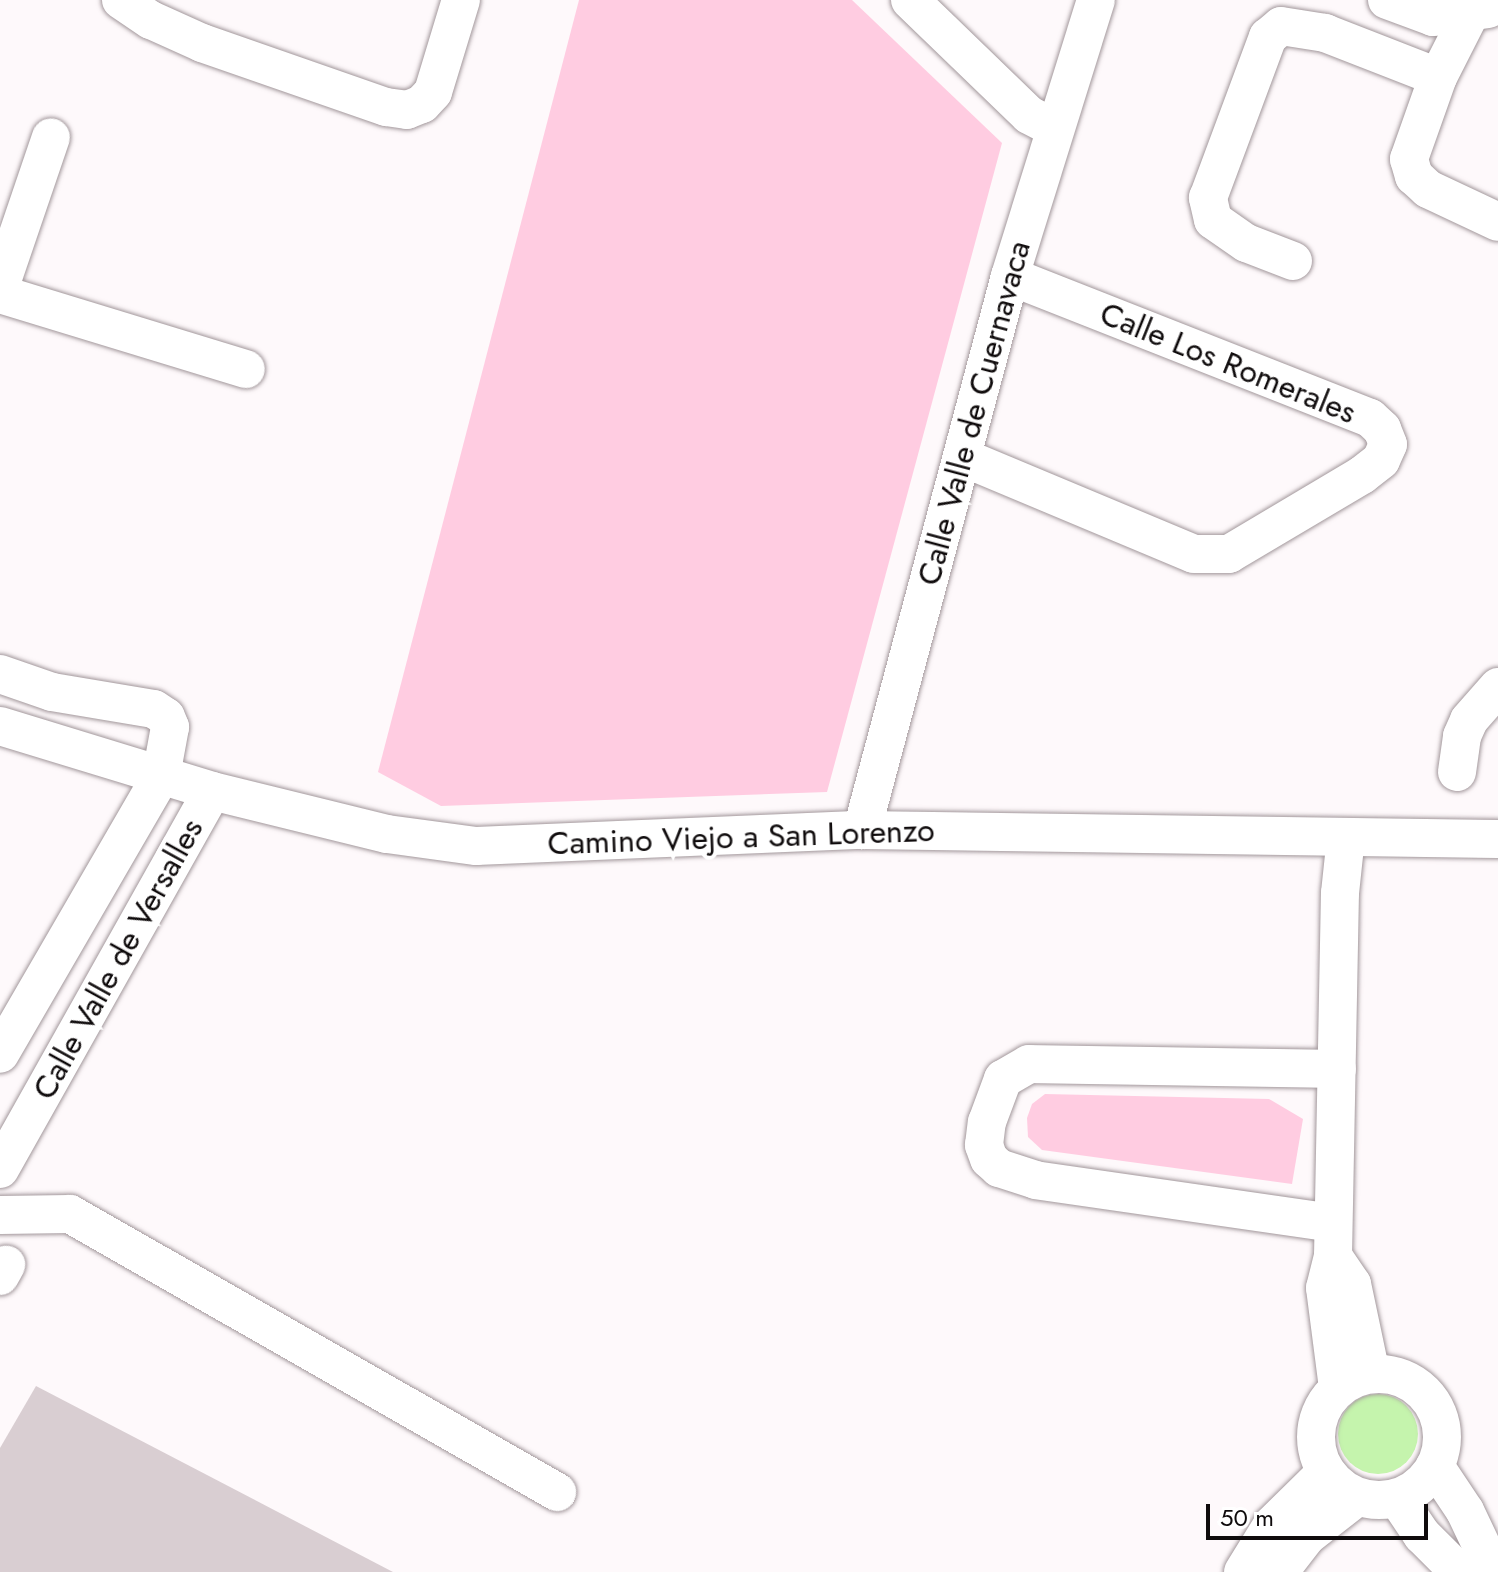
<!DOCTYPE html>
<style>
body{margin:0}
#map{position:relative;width:1498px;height:1572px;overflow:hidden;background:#fef9fb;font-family:Jost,sans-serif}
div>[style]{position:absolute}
.green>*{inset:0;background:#ffcce1}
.water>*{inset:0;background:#c5f4ad}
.round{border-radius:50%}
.building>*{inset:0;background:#d9ced2}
.roads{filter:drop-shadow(0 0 2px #a2979b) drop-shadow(0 0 2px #a2979b)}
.minor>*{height:38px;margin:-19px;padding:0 19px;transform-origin:19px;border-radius:19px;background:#fff}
.minor>.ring{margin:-19px;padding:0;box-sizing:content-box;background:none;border:38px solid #fff;border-radius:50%}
span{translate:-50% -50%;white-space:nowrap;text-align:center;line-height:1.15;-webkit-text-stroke:8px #fff;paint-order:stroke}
.street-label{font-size:32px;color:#0f0b0c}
.scale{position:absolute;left:1206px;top:1504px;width:222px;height:36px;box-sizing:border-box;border:4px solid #0f0b0c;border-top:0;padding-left:10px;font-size:24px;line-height:28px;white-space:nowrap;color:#0f0b0c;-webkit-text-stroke:6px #fff;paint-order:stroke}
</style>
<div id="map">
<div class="green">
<div style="clip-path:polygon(579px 0,852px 0,1002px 143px,827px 792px,441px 806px,378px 772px)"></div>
<div style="clip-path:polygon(1045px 1094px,1269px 1099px,1303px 1119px,1292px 1184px,1042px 1150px,1028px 1137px,1027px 1118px,1032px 1104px)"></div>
</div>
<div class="water">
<div class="round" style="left:1338px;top:1394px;width:80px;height:80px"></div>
</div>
<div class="building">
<div style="clip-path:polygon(36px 1386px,393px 1572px,0 1572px,0 1448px)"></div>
</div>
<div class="roads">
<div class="minor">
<div style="left:121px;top:0;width:36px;rotate:34deg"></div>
<div style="left:151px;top:20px;width:56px;rotate:24.3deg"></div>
<div style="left:202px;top:43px;width:195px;rotate:19.2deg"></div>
<div style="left:386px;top:107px;width:21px;rotate:8deg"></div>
<div style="left:407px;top:110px;width:16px;rotate:-22deg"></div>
<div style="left:422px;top:104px;width:16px;rotate:-47deg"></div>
<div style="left:433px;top:92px;width:96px;rotate:-73.1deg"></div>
<div style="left:910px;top:0;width:165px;rotate:44deg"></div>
<div style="left:1029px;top:115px;width:28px;rotate:27deg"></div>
<div style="left:1387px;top:0;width:49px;rotate:20.3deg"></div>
<div style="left:1433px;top:17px;width:56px;rotate:-8.3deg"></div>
<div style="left:1483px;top:0;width:17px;rotate:135deg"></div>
<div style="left:1471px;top:12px;width:73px;rotate:116.9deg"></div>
<div style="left:1438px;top:77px;width:87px;rotate:109.5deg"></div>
<div style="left:1409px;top:159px;width:18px;rotate:74deg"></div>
<div style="left:1414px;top:176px;width:19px;rotate:43deg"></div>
<div style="left:1428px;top:189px;width:77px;rotate:25.2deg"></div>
<div style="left:1293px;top:261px;width:50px;rotate:-159deg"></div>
<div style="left:1246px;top:243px;width:40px;rotate:-145.1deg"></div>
<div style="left:1213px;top:220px;width:23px;rotate:-103deg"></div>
<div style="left:1208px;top:198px;width:172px;rotate:-69.6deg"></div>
<div style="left:1268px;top:37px;width:17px;rotate:-40deg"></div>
<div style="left:1281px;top:26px;width:45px;rotate:9deg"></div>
<div style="left:1325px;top:33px;width:121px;rotate:21.3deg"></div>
<div style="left:0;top:287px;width:158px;rotate:-71.2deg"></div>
<div style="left:0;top:294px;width:257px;rotate:17deg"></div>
<div style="left:962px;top:457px;width:251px;rotate:22.7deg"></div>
<div style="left:1194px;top:554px;width:35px"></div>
<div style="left:1229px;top:554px;width:155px;rotate:-30.7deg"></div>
<div style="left:1362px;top:475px;width:24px;rotate:-38deg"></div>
<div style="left:1381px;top:460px;width:17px;rotate:-66deg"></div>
<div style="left:1388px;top:444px;width:16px;rotate:-112deg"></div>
<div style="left:1382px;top:429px;width:16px;rotate:-137deg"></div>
<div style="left:1370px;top:418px;width:387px;rotate:-158.5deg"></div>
<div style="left:0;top:674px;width:55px;rotate:19.1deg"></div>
<div style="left:52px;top:692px;width:103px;rotate:9.5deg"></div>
<div style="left:154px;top:709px;width:14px;rotate:34deg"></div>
<div style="left:166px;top:717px;width:11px;rotate:68deg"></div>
<div style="left:170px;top:727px;width:50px;rotate:100.4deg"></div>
<div style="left:161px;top:776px;width:321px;rotate:120.1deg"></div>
<div style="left:0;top:726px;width:222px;rotate:17deg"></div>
<div style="left:212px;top:791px;width:180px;rotate:13.8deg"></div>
<div style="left:387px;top:834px;width:90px;rotate:7.7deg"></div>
<div style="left:476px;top:846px;width:386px;rotate:-2.4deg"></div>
<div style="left:862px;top:830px;width:636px;rotate:0.81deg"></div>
<div style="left:1457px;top:772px;width:36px;rotate:-82deg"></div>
<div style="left:1462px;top:736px;width:17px;rotate:-66deg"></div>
<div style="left:1469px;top:720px;width:44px;rotate:-48.7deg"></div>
<div style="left:862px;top:830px;width:573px;rotate:-75.04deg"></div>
<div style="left:1010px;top:276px;width:289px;rotate:-72.7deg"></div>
<div style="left:0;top:1169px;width:433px;rotate:-60.7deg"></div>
<div style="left:0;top:1215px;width:70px;rotate:-0.8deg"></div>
<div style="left:70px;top:1214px;width:561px;rotate:29.72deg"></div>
<div style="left:1333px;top:1223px;width:300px;rotate:-171.8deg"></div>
<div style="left:1036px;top:1180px;width:39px;rotate:-162deg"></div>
<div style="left:999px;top:1168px;width:13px;rotate:-138deg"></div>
<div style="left:989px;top:1159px;width:15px;rotate:-110deg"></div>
<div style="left:984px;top:1145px;width:23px;rotate:-83deg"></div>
<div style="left:987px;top:1122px;width:46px;rotate:-69.6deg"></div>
<div style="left:1003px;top:1079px;width:30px;rotate:-30deg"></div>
<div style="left:1029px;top:1064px;width:308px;rotate:0.9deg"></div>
<div style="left:1333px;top:1256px;width:34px;rotate:56deg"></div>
<div style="left:1352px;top:1284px;width:92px;rotate:78.1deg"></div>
<div style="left:0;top:1276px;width:13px;rotate:-61deg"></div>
<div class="ring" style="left:1316px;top:1374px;width:88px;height:88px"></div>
<div style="left:1338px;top:1388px;width:101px;rotate:-97.4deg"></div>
<div style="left:1325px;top:1288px;width:33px;rotate:-76deg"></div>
<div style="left:1333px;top:1256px;width:363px;rotate:-88.9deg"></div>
<div style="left:1340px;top:893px;width:56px;rotate:-83.9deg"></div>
<div style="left:1435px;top:1466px;width:54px;rotate:56.3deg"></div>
<div style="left:1465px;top:1511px;width:68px;rotate:64.6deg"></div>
<div style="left:1397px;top:1498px;width:45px;rotate:56deg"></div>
<div style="left:1422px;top:1535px;width:52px;rotate:45deg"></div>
<div style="left:1243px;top:1572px;width:55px;rotate:-58.3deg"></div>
<div style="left:1272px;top:1525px;width:76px;rotate:-44.5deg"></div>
<div style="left:1279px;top:1572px;width:46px;rotate:-52.1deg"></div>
<div style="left:1307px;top:1536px;width:63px;rotate:-38deg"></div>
</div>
</div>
<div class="street-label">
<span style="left:1228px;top:363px;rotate:22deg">Calle Los Romerales</span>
<span style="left:974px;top:413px;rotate:-75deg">Calle Valle de Cuernavaca</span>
<span style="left:741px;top:837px;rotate:-2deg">Camino Viejo a San Lorenzo</span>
<span style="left:118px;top:959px;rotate:-61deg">Calle Valle de Versalles</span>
</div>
<div class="scale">50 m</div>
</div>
